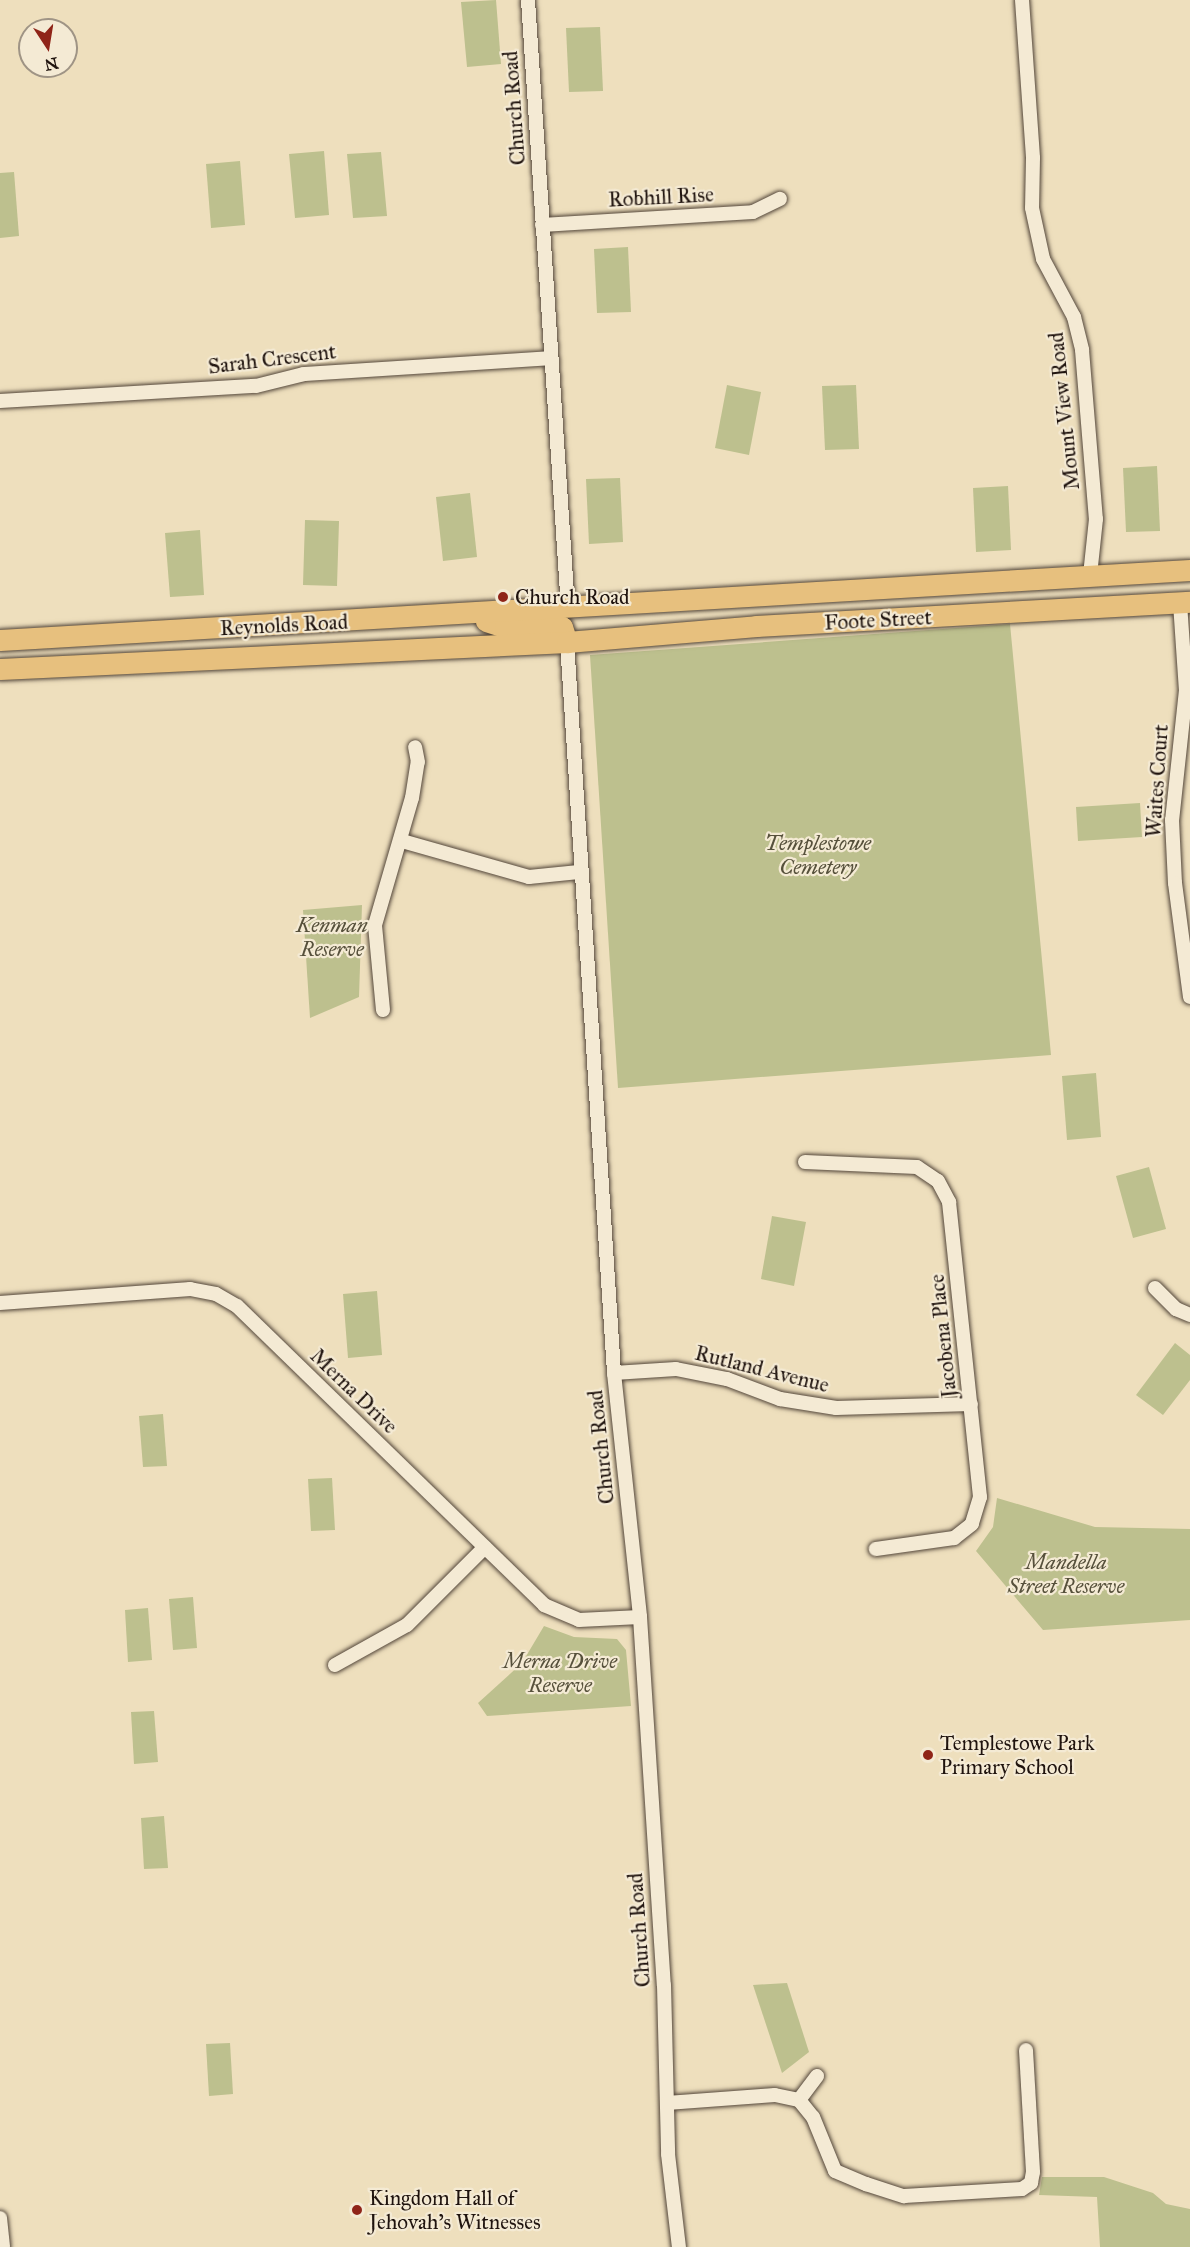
<!DOCTYPE html>
<style>
body{margin:0}
#map{position:relative;width:1190px;height:2247px;overflow:hidden;background:#eedfbd;font-family:"IM FELL Great Primer",serif}
div>[style]{position:absolute}
.green>*{inset:0;background:#bdc08e}
.roads{filter:drop-shadow(0 0 2px #53463a) drop-shadow(0 0 2px #53463a)}
.street>*{height:14px;margin:-7px;padding:0 7px;transform-origin:7px;border-radius:7px;background:#f4ead4}
.primary>*{height:21px;margin:-10.5px;padding:0 10.5px;transform-origin:10.5px;border-radius:10.5px;background:#e7c07e}
.dots>*{width:16px;height:16px;translate:-50% -50%;box-sizing:border-box;border:3px solid #f4ead4;border-radius:50%}
span{translate:-50% -50%;white-space:nowrap;text-align:center;line-height:1.15;-webkit-text-stroke:4.5px #f4ead4;paint-order:stroke}
.street-label{font-size:21px;color:#1f130e}
.poi-label{font-size:21px;color:#1f130e}
.left{translate:0 -50%;text-align:left}
.park-label{font-size:21px;color:#56503b;font-style:italic}
.north{position:absolute;left:18px;top:18px;width:60px;height:60px;box-sizing:border-box;background:#f4ead4;border:2px solid #9f9485;border-radius:50%;rotate:168deg;font-size:16px;font-weight:700;line-height:24px;text-align:center;color:#1f130e}
.north::after{content:'';display:block;margin:auto;width:21px;height:27px;background:#8f2418;clip-path:polygon(50% 0,100% 100%,50% 72%,0 100%)}
</style>
<div id="map">
<div class="green">
<div style="clip-path:polygon(496px 0,501px 64px,467px 67px,461px 2px)"></div>
<div style="clip-path:polygon(600px 27px,603px 91px,569px 92px,566px 28px)"></div>
<div style="clip-path:polygon(324px 151px,329px 215px,295px 218px,289px 154px)"></div>
<div style="clip-path:polygon(381px 152px,387px 216px,353px 218px,347px 154px)"></div>
<div style="clip-path:polygon(240px 161px,245px 225px,211px 228px,206px 164px)"></div>
<div style="clip-path:polygon(14px 172px,19px 236px,0 238px,0 173px)"></div>
<div style="clip-path:polygon(628px 247px,631px 312px,597px 313px,594px 249px)"></div>
<div style="clip-path:polygon(727px 385px,761px 392px,749px 455px,715px 448px)"></div>
<div style="clip-path:polygon(856px 385px,859px 449px,825px 450px,822px 386px)"></div>
<div style="clip-path:polygon(1157px 466px,1160px 531px,1126px 532px,1123px 468px)"></div>
<div style="clip-path:polygon(620px 478px,623px 542px,589px 544px,586px 479px)"></div>
<div style="clip-path:polygon(1008px 486px,1011px 550px,976px 552px,973px 488px)"></div>
<div style="clip-path:polygon(470px 493px,477px 557px,443px 561px,436px 497px)"></div>
<div style="clip-path:polygon(305px 520px,339px 521px,337px 586px,303px 585px)"></div>
<div style="clip-path:polygon(200px 530px,204px 595px,170px 597px,165px 533px)"></div>
<div style="clip-path:polygon(1010px 624px,1051px 1055px,618px 1088px,590px 655px)"></div>
<div style="clip-path:polygon(1140px 803px,1142px 837px,1078px 841px,1076px 807px)"></div>
<div style="clip-path:polygon(362px 905px,359px 997px,310px 1018px,303px 910px)"></div>
<div style="clip-path:polygon(1096px 1073px,1101px 1137px,1067px 1140px,1062px 1076px)"></div>
<div style="clip-path:polygon(1149px 1167px,1166px 1229px,1133px 1238px,1116px 1176px)"></div>
<div style="clip-path:polygon(772px 1216px,806px 1222px,794px 1286px,761px 1279px)"></div>
<div style="clip-path:polygon(377px 1291px,382px 1355px,348px 1358px,343px 1294px)"></div>
<div style="clip-path:polygon(1175px 1343px,1190px 1355px,1190px 1380px,1163px 1415px,1136px 1395px)"></div>
<div style="clip-path:polygon(163px 1414px,167px 1466px,143px 1467px,139px 1416px)"></div>
<div style="clip-path:polygon(332px 1478px,335px 1530px,311px 1531px,308px 1479px)"></div>
<div style="clip-path:polygon(997px 1498px,1095px 1527px,1190px 1529px,1190px 1620px,1043px 1630px,976px 1551px,993px 1527px)"></div>
<div style="clip-path:polygon(193px 1597px,197px 1648px,173px 1650px,169px 1599px)"></div>
<div style="clip-path:polygon(148px 1608px,152px 1660px,128px 1662px,125px 1610px)"></div>
<div style="clip-path:polygon(544px 1626px,574px 1637px,617px 1639px,626px 1650px,631px 1706px,487px 1716px,478px 1703px,522px 1663px)"></div>
<div style="clip-path:polygon(154px 1711px,158px 1762px,134px 1764px,131px 1712px)"></div>
<div style="clip-path:polygon(164px 1816px,168px 1868px,144px 1869px,141px 1818px)"></div>
<div style="clip-path:polygon(787px 1983px,809px 2052px,782px 2073px,753px 1985px)"></div>
<div style="clip-path:polygon(230px 2043px,233px 2094px,209px 2096px,206px 2044px)"></div>
<div style="clip-path:polygon(1042px 2177px,1104px 2177px,1153px 2193px,1166px 2204px,1190px 2209px,1190px 2247px,1100px 2247px,1097px 2197px,1039px 2195px)"></div>
</div>
<div class="roads">
<div class="street">
<div style="left:528px;top:0;width:610px;rotate:86.24deg"></div>
<div style="left:1022px;top:0;width:158px;rotate:86deg"></div>
<div style="left:1033px;top:158px;width:50px;rotate:91.1deg"></div>
<div style="left:1032px;top:208px;width:52px;rotate:77.8deg"></div>
<div style="left:1043px;top:259px;width:66px;rotate:61.9deg"></div>
<div style="left:1074px;top:317px;width:34px;rotate:76deg"></div>
<div style="left:1082px;top:350px;width:170px;rotate:85.3deg"></div>
<div style="left:1096px;top:519px;width:56px;rotate:96.1deg"></div>
<div style="left:542px;top:225px;width:211px;rotate:-3.5deg"></div>
<div style="left:753px;top:212px;width:30px;rotate:-26deg"></div>
<div style="left:0;top:401px;width:256px;rotate:-3.4deg"></div>
<div style="left:256px;top:386px;width:49px;rotate:-14deg"></div>
<div style="left:304px;top:374px;width:246px;rotate:-3.7deg"></div>
<div style="left:1180px;top:603px;width:87px;rotate:86.1deg"></div>
<div style="left:1186px;top:690px;width:131px;rotate:96.1deg"></div>
<div style="left:1172px;top:820px;width:63px;rotate:87.3deg"></div>
<div style="left:1175px;top:883px;width:115px;rotate:82.5deg"></div>
<div style="left:567px;top:642px;width:733px;rotate:86.32deg"></div>
<div style="left:614px;top:1373px;width:245px;rotate:83.9deg"></div>
<div style="left:640px;top:1617px;width:369px;rotate:86.3deg"></div>
<div style="left:664px;top:1985px;width:169px;rotate:88.6deg"></div>
<div style="left:668px;top:2154px;width:94px;rotate:83.3deg"></div>
<div style="left:402px;top:841px;width:132px;rotate:15.8deg"></div>
<div style="left:529px;top:877px;width:50px;rotate:-5.7deg"></div>
<div style="left:383px;top:1010px;width:85px;rotate:-95.4deg"></div>
<div style="left:375px;top:925px;width:132px;rotate:-73.8deg"></div>
<div style="left:412px;top:798px;width:36px;rotate:-81deg"></div>
<div style="left:418px;top:762px;width:15px;rotate:-101deg"></div>
<div style="left:805px;top:1162px;width:112px;rotate:2.6deg"></div>
<div style="left:917px;top:1167px;width:25px;rotate:34deg"></div>
<div style="left:938px;top:1181px;width:24px;rotate:62deg"></div>
<div style="left:949px;top:1202px;width:297px;rotate:84deg"></div>
<div style="left:980px;top:1497px;width:28px;rotate:107deg"></div>
<div style="left:972px;top:1524px;width:23px;rotate:142deg"></div>
<div style="left:954px;top:1538px;width:79px;rotate:172deg"></div>
<div style="left:1155px;top:1288px;width:30px;rotate:45deg"></div>
<div style="left:1176px;top:1309px;width:15px;rotate:23deg"></div>
<div style="left:0;top:1303px;width:191px;rotate:-4.2deg"></div>
<div style="left:190px;top:1289px;width:26px;rotate:11deg"></div>
<div style="left:216px;top:1294px;width:24px;rotate:30deg"></div>
<div style="left:237px;top:1306px;width:429px;rotate:44.2deg"></div>
<div style="left:544px;top:1605px;width:38px;rotate:23deg"></div>
<div style="left:579px;top:1620px;width:61px;rotate:-2.8deg"></div>
<div style="left:614px;top:1373px;width:62px;rotate:-3.7deg"></div>
<div style="left:676px;top:1369px;width:52px;rotate:11.1deg"></div>
<div style="left:727px;top:1379px;width:57px;rotate:20.7deg"></div>
<div style="left:780px;top:1399px;width:57px;rotate:9.1deg"></div>
<div style="left:836px;top:1408px;width:135px;rotate:-1.7deg"></div>
<div style="left:335px;top:1665px;width:82px;rotate:-29.1deg"></div>
<div style="left:407px;top:1625px;width:110px;rotate:-45deg"></div>
<div style="left:799px;top:2100px;width:30px;rotate:-53deg"></div>
<div style="left:667px;top:2103px;width:108px;rotate:-4.2deg"></div>
<div style="left:775px;top:2095px;width:25px;rotate:12deg"></div>
<div style="left:799px;top:2100px;width:22px;rotate:51deg"></div>
<div style="left:813px;top:2117px;width:58px;rotate:67.8deg"></div>
<div style="left:835px;top:2171px;width:34px;rotate:23deg"></div>
<div style="left:866px;top:2184px;width:40px;rotate:18deg"></div>
<div style="left:904px;top:2196px;width:118px;rotate:-3.4deg"></div>
<div style="left:1022px;top:2189px;width:11px;rotate:-34deg"></div>
<div style="left:1031px;top:2183px;width:11px;rotate:-80deg"></div>
<div style="left:1033px;top:2172px;width:122px;rotate:-93.3deg"></div>
<div style="left:0;top:2218px;width:29px;rotate:84deg"></div>
</div>
<div class="primary">
<div style="left:486px;top:621px;width:20px;rotate:18deg"></div>
<div style="left:505px;top:627px;width:57px"></div>
<div style="left:562px;top:627px;width:16px;rotate:72deg"></div>
<div style="left:0;top:640px;width:1192px;rotate:-3.37deg"></div>
<div style="left:0;top:669px;width:568px;rotate:-2.73deg"></div>
<div style="left:567px;top:642px;width:190px;rotate:-4.8deg"></div>
<div style="left:756px;top:626px;width:435px;rotate:-3.2deg"></div>
</div>
</div>
<div class="dots">
<div style="left:503px;top:597px;background:#8f2418"></div>
<div style="left:928px;top:1755px;background:#8f2418"></div>
<div style="left:357px;top:2210px;background:#8f2418"></div>
</div>
<div class="street-label">
<span style="left:514px;top:108px;rotate:-94deg">Church Road</span>
<span style="left:661px;top:197px;rotate:-3deg">Robhill Rise</span>
<span style="left:272px;top:359px;rotate:-7deg">Sarah Crescent</span>
<span style="left:1064px;top:411px;rotate:-96deg">Mount View Road</span>
<span style="left:878px;top:620px;rotate:-3deg">Foote Street</span>
<span style="left:284px;top:625px;rotate:-3deg">Reynolds Road</span>
<span style="left:1157px;top:781px;rotate:-86deg">Waites Court</span>
<span style="left:943px;top:1336px;rotate:-96deg">Jacobena Place</span>
<span style="left:762px;top:1369px;rotate:14deg">Rutland Avenue</span>
<span style="left:354px;top:1391px;rotate:44deg">Merna Drive</span>
<span style="left:601px;top:1447px;rotate:-96deg">Church Road</span>
<span style="left:639px;top:1930px;rotate:-94deg">Church Road</span>
</div>
<div class="poi-label">
<span class="left" style="left:515px;top:597px">Church Road</span>
<span class="left" style="left:940px;top:1755px">Templestowe Park<br>Primary School</span>
<span class="left" style="left:369px;top:2210px">Kingdom Hall of<br>Jehovah's Witnesses</span>
</div>
<div class="park-label">
<span style="left:818px;top:855px">Templestowe<br>Cemetery</span>
<span style="left:332px;top:937px">Kenman<br>Reserve</span>
<span style="left:1066px;top:1574px">Mandella<br>Street Reserve</span>
<span style="left:560px;top:1673px">Merna Drive<br>Reserve</span>
</div>
<div class="north">N</div>
</div>
